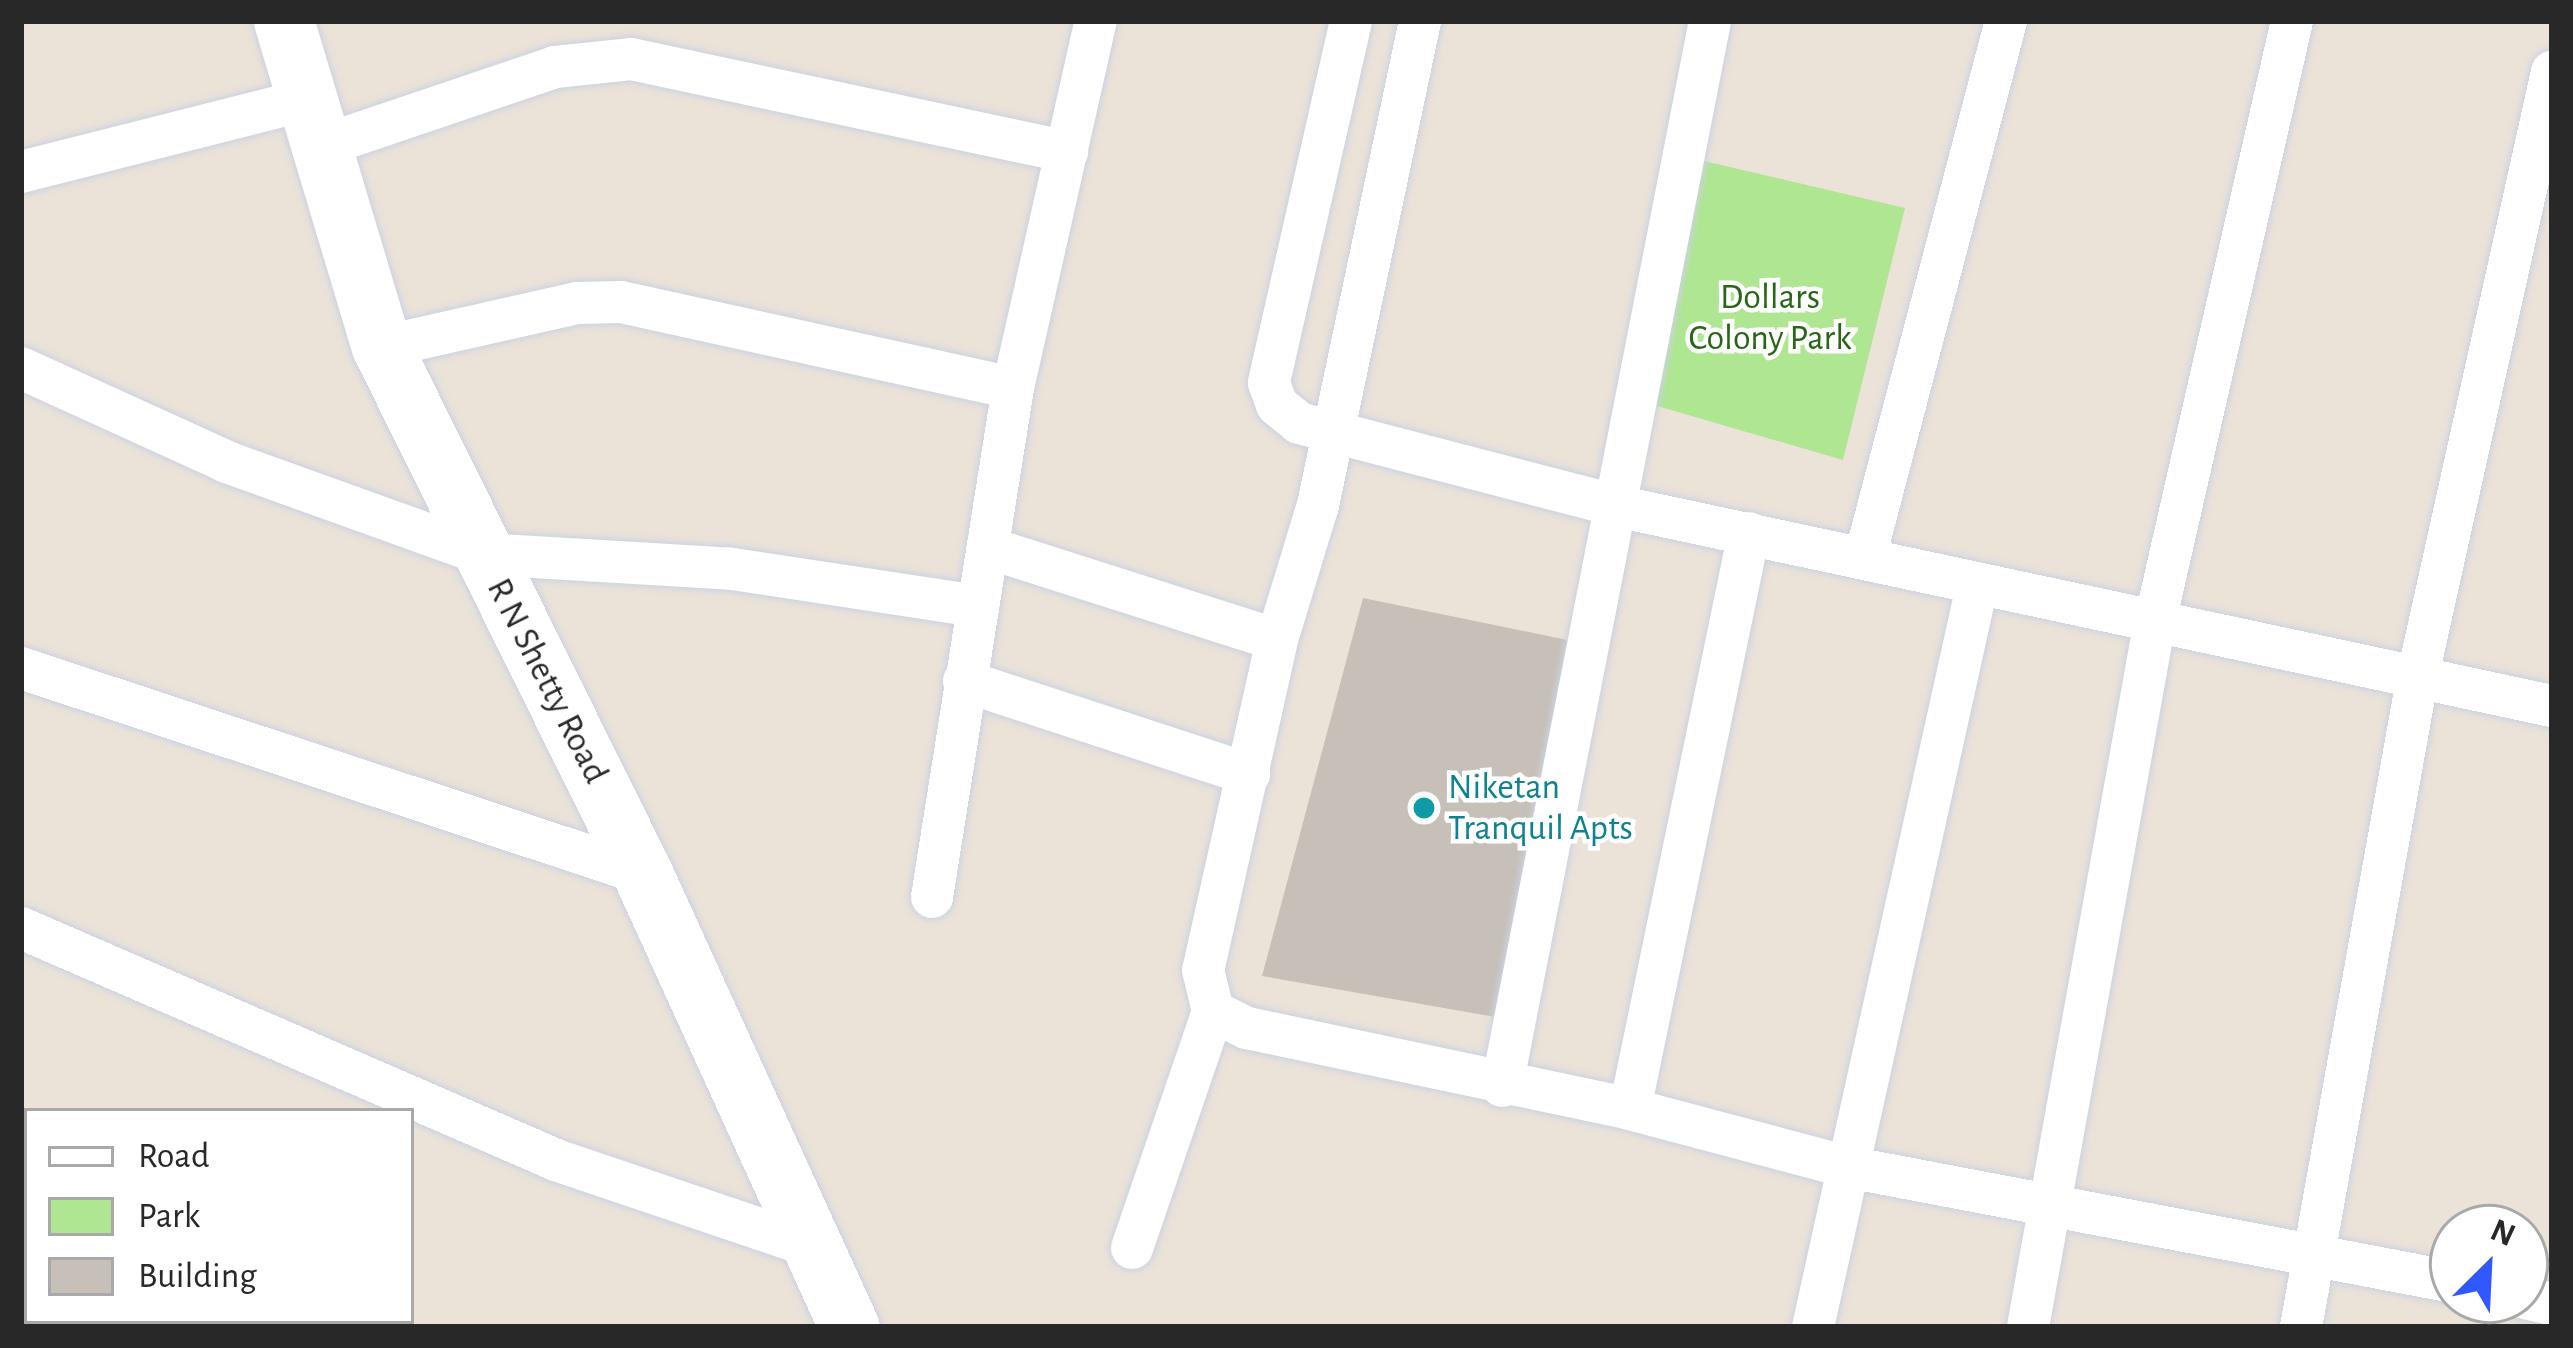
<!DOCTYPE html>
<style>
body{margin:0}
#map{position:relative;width:2573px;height:1348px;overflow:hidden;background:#ebe3d8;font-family:"Alegreya Sans",sans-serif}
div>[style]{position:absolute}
.green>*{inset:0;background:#aee691}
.building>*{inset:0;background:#c6c0b8}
.roads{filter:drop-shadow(0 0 3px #cdd1e2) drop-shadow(0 0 3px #cdd1e2)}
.street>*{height:42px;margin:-21px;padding:0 21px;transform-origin:21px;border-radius:21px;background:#fff}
.secondary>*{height:60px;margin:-30px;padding:0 30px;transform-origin:30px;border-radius:30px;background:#fff}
.dots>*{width:33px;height:33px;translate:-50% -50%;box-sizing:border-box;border:6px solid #fff;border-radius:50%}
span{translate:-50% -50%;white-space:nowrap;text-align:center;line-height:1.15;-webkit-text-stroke:9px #fff;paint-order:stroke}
.park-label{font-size:36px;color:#266715}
.street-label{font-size:36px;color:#282828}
.culture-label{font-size:36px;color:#0d838f}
.left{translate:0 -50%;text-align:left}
.frame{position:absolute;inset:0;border:24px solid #282828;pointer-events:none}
.legend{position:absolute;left:24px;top:1108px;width:390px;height:216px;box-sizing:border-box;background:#fff;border:3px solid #a9a9a9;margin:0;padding:15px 21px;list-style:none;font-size:36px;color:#282828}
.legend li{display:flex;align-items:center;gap:24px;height:60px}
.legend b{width:60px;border:3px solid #a9a9a9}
.north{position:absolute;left:2429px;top:1204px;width:120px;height:120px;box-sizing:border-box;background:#fff;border:3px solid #a9a9a9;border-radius:50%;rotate:24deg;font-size:33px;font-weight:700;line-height:48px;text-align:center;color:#282828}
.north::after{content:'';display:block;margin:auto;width:42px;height:54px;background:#3158ff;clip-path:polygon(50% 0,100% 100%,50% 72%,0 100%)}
</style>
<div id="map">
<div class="green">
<div style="clip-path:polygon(1704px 161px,1905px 208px,1843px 460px,1640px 401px)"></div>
</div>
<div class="building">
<div style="clip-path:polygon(1363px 598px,1572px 641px,1501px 1018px,1262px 976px)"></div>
</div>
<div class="roads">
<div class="street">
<div style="left:1351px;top:21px;width:371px;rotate:102.8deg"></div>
<div style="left:1269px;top:383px;width:23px;rotate:70deg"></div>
<div style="left:1277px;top:405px;width:28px;rotate:39deg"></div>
<div style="left:1299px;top:423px;width:333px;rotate:14.6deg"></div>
<div style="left:1621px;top:507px;width:952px;rotate:12.07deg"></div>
<div style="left:1420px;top:21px;width:498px;rotate:101.9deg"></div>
<div style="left:1317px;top:508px;width:138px;rotate:106.9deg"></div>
<div style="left:1277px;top:640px;width:338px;rotate:102.6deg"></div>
<div style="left:1203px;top:970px;width:42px;rotate:76.3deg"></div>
<div style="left:1213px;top:1011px;width:38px;rotate:27deg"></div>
<div style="left:1247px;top:1028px;width:391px;rotate:11.9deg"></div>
<div style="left:1630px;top:1109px;width:226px;rotate:14.9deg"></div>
<div style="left:1848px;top:1167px;width:616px;rotate:10.76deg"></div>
<div style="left:322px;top:146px;width:246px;rotate:-18.7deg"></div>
<div style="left:555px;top:67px;width:76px;rotate:-6deg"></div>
<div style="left:631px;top:59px;width:446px;rotate:12deg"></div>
<div style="left:21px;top:172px;width:293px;rotate:-14.2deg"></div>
<div style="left:382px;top:347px;width:200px;rotate:-12.7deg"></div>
<div style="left:577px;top:303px;width:44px;rotate:-1.3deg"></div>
<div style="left:621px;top:302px;width:401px;rotate:12.4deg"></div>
<div style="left:21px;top:368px;width:226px;rotate:24.5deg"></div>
<div style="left:227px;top:462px;width:272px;rotate:19.8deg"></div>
<div style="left:483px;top:554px;width:249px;rotate:3.4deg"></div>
<div style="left:732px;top:569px;width:249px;rotate:8.6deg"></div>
<div style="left:989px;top:548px;width:302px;rotate:17.7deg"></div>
<div style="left:1865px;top:557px;width:554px;rotate:-75.26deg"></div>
<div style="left:21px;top:668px;width:655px;rotate:18.32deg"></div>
<div style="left:964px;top:681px;width:300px;rotate:18.1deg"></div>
<div style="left:932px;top:897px;width:515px;rotate:-80.96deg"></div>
<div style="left:1013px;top:388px;width:376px;rotate:-77.3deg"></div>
<div style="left:21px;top:928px;width:583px;rotate:23.44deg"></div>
<div style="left:556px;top:1160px;width:268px;rotate:18.7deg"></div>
<div style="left:1502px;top:1086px;width:1085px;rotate:-78.95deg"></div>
<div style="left:1630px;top:1109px;width:588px;rotate:-78.33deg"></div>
<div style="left:21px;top:1226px;width:7px;rotate:27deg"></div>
<div style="left:1132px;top:1248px;width:250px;rotate:-71.1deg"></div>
<div style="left:2525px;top:1298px;width:28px;rotate:13deg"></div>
<div style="left:233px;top:1321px;width:13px;rotate:27deg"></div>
<div style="left:144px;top:1327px;width:6px;rotate:-72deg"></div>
<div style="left:1813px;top:1327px;width:759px;rotate:-77.52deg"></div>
<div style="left:2028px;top:1327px;width:712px;rotate:-79.81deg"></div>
<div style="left:2154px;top:626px;width:621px;rotate:-77.15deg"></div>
<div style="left:2301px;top:1327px;width:662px;rotate:-79.83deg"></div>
<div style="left:2418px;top:675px;width:618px;rotate:-77.47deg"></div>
</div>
<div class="secondary">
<div style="left:284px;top:21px;width:340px;rotate:73.3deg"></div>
<div style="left:382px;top:347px;width:588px;rotate:63.65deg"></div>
<div style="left:643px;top:874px;width:498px;rotate:65.5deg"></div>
</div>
</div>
<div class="dots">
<div style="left:1424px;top:808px;background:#0f9aa8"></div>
</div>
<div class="park-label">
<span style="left:1770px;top:318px">Dollars<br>Colony Park</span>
</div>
<div class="street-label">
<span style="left:547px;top:681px;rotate:63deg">R N Shetty Road</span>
</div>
<div class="culture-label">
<span class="left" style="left:1448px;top:808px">Niketan<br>Tranquil Apts</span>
</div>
<div class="frame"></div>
<ul class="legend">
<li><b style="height:15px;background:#fff"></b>Road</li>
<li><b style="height:33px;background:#aee691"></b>Park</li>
<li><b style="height:33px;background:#c6c0b8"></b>Building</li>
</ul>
<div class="north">N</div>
</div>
